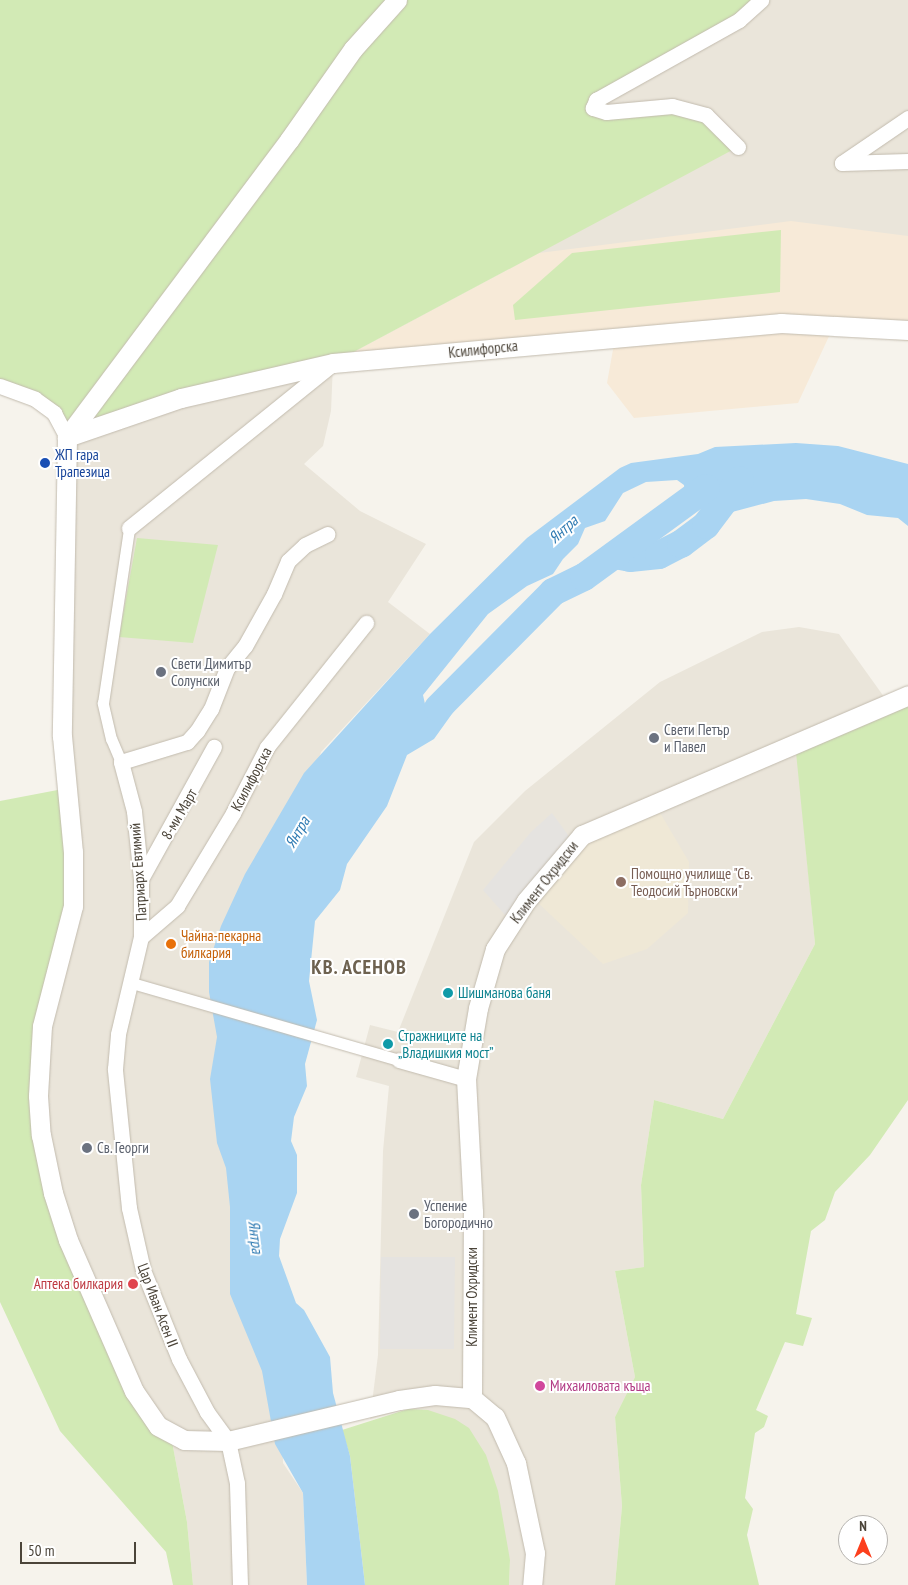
<!DOCTYPE html>
<meta charset="utf-8">
<style>
body{margin:0}
#map{position:relative;width:908px;height:1585px;overflow:hidden;background:#f6f3ec;font-family:"PT Sans Narrow",sans-serif}
div>[style]{position:absolute}
.residential>*{inset:0;background:#eae5da}
.commercial>*{inset:0;background:#f7ead8}
.education>*{inset:0;background:#efe8d6}
.green>*{inset:0;background:#d2eab5}
.parking>*{inset:0;background:#e5e3e0}
.water>*{inset:0;background:#a9d4f2}
.river>*{height:28px;margin:-14px;padding:0 14px;transform-origin:14px;border-radius:14px;background:#a9d4f2}
.roads{filter:drop-shadow(0 0 1px #c2bbae) drop-shadow(0 0 1px #c2bbae)}
.pedestrian>*{height:11px;margin:-5.5px;padding:0 5.5px;transform-origin:5.5px;border-radius:5.5px;background:#fff}
.minor>*{height:15px;margin:-7.5px;padding:0 7.5px;transform-origin:7.5px;border-radius:7.5px;background:#fff}
.tertiary>*{height:19px;margin:-9.5px;padding:0 9.5px;transform-origin:9.5px;border-radius:9.5px;background:#fff}
.dots>*{width:14px;height:14px;translate:-50% -50%;box-sizing:border-box;border:2px solid #fff;border-radius:50%}
span{translate:-50% -50%;white-space:nowrap;text-align:center;line-height:1.15;-webkit-text-stroke:4px #fff;paint-order:stroke}
.street-label{font-size:15px;color:#4b4439}
.transit-label{font-size:15px;color:#164399}
.left{translate:0 -50%;text-align:left}
.worship-label{font-size:15px;color:#5b616d}
.education-label{font-size:15px;color:#785e54}
.food-label{font-size:15px;color:#c56008}
.culture-label{font-size:15px;color:#0d838f}
.health-label{font-size:15px;color:#be3a42}
.right{translate:-100% -50%;text-align:right}
.hotel-label{font-size:15px;color:#b23c85}
.water-label{font-size:16px;color:#2e7ab2;font-style:italic}
.district-label{font-size:20px;color:#6e6250;font-weight:700;letter-spacing:1px}
.north{position:absolute;left:838px;top:1515px;width:50px;height:50px;box-sizing:border-box;background:#fff;border:1px solid #b7b4b0;border-radius:50%;rotate:0deg;font-size:14px;font-weight:700;line-height:20px;text-align:center;color:#4b4439}
.north::after{content:'';display:block;margin:auto;width:18px;height:22px;background:#fc3f1d;clip-path:polygon(50% 0,100% 100%,50% 72%,0 100%)}
.scale{position:absolute;left:20px;top:1542px;width:116px;height:22px;box-sizing:border-box;border:2px solid #4b4439;border-top:0;padding-left:6px;font-size:15px;line-height:18px;white-space:nowrap;color:#4b4439;-webkit-text-stroke:4px #fff;paint-order:stroke}
</style>
<div id="map">
<div class="residential">
<div style="clip-path:polygon(761px 0,908px 0,908px 330px,333px 364px,331px 411px,323px 446px,304px 464px,360px 511px,426px 544px,388px 602px,430px 634px,321px 752px,271px 913px,283px 1463px,303px 1493px,307px 1585px,193px 1585px,187px 1522px,171px 1436px,158px 1426px,68px 1240px,38px 1096px,64px 943px,67px 436px,333px 363px,539px 253px,593px 108px)"></div>
<div style="clip-path:polygon(799px 627px,839px 634px,887px 701px,796px 742px,815px 944px,723px 1119px,654px 1100px,641px 1185px,644px 1267px,615px 1271px,635px 1377px,615px 1417px,622px 1506px,615px 1585px,509px 1585px,510px 1560px,408px 1409px,370px 1419px,378px 1355px,383px 1151px,389px 1086px,356px 1077px,370px 1025px,398px 1032px,474px 842px,525px 791px,660px 682px,762px 632px)"></div>
</div>
<div class="commercial">
<div style="clip-path:polygon(791px 221px,908px 236px,908px 341px,831px 332px,798px 403px,634px 418px,607px 383px,614px 344px,333px 363px,539px 253px)"></div>
</div>
<div class="education">
<div style="clip-path:polygon(659px 811px,689px 862px,688px 913px,647px 949px,603px 964px,536px 901px,589px 841px)"></div>
</div>
<div class="green">
<div style="clip-path:polygon(0 0,761px 0,593px 108px,672px 106px,706px 115px,738px 147px,333px 363px,67px 437px,54px 413px,0 386px)"></div>
<div style="clip-path:polygon(781px 230px,780px 292px,515px 320px,513px 305px,572px 253px)"></div>
<div style="clip-path:polygon(137px 538px,218px 545px,193px 643px,119px 637px)"></div>
<div style="clip-path:polygon(908px 695px,908px 1100px,870px 1155px,835px 1192px,825px 1220px,811px 1231px,796px 1314px,812px 1318px,803px 1346px,785px 1342px,756px 1410px,768px 1416px,764px 1427px,755px 1433px,745px 1498px,753px 1509px,747px 1535px,759px 1585px,615px 1585px,622px 1506px,615px 1417px,635px 1377px,615px 1271px,644px 1267px,641px 1185px,654px 1100px,723px 1119px,815px 944px,795px 742px)"></div>
<div style="clip-path:polygon(68px 788px,73px 906px,47px 996px,41px 1135px,107px 1327px,171px 1436px,187px 1522px,193px 1585px,173px 1585px,166px 1552px,60px 1431px,0 1302px,0 801px)"></div>
<div style="clip-path:polygon(408px 1409px,428px 1410px,455px 1419px,469px 1428px,486px 1455px,498px 1491px,510px 1560px,509px 1585px,365px 1585px,350px 1456px,342px 1430px)"></div>
</div>
<div class="parking">
<div style="clip-path:polygon(552px 813px,571px 839px,506px 916px,483px 890px,531px 832px)"></div>
<div style="clip-path:polygon(381px 1257px,455px 1257px,454px 1349px,380px 1349px)"></div>
</div>
<div class="water">
<div style="clip-path:polygon(796px 443px,838px 446px,908px 464px,908px 526px,898px 518px,867px 515px,840px 504px,806px 499px,774px 501px,732px 512px,696px 504px,678px 510px,685px 495px,684px 485px,677px 480px,646px 482px,623px 493px,605px 521px,585px 528px,578px 544px,563px 559px,553px 574px,527px 586px,488px 614px,423px 695px,425px 704px,431px 705px,461px 678px,467px 686px,455px 704px,454px 711px,434px 739px,407px 755px,387px 806px,347px 864px,340px 890px,315px 921px,309px 981px,317px 1020px,305px 1064px,307px 1086px,294px 1117px,291px 1141px,297px 1155px,297px 1193px,280px 1239px,279px 1256px,296px 1303px,304px 1310px,330px 1357px,333px 1393px,350px 1456px,365px 1585px,307px 1585px,303px 1493px,275px 1444px,262px 1371px,230px 1294px,230px 1207px,226px 1168px,217px 1143px,210px 1079px,217px 1037px,209px 992px,209px 962px,221px 926px,245px 874px,304px 773px,430px 634px,527px 538px,620px 468px,631px 463px,698px 454px,715px 447px)"></div>
</div>
<div class="river">
<div style="left:615px;top:555px;width:15px;rotate:11deg"></div>
<div style="left:630px;top:558px;width:29px;rotate:-6deg"></div>
<div style="left:659px;top:555px;width:25px;rotate:-27deg"></div>
<div style="left:681px;top:544px;width:31px;rotate:-37deg"></div>
<div style="left:706px;top:525px;width:56px;rotate:-52.9deg"></div>
<div style="left:438px;top:708px;width:163px;rotate:-45.2deg"></div>
<div style="left:553px;top:592px;width:34px;rotate:-26deg"></div>
<div style="left:584px;top:577px;width:151px;rotate:-36.1deg"></div>
</div>
<div class="roads">
<div class="pedestrian">
<div style="left:121px;top:762px;width:25px;rotate:-113deg"></div>
<div style="left:111px;top:739px;width:37px;rotate:-103deg"></div>
<div style="left:103px;top:703px;width:177px;rotate:-81.5deg"></div>
<div style="left:132px;top:983px;width:278px;rotate:16.1deg"></div>
</div>
<div class="minor">
<div style="left:738px;top:147px;width:45px;rotate:-135deg"></div>
<div style="left:706px;top:115px;width:35px;rotate:-165deg"></div>
<div style="left:672px;top:106px;width:66px;rotate:174.8deg"></div>
<div style="left:606px;top:112px;width:14px;rotate:-163deg"></div>
<div style="left:593px;top:108px;width:9px;rotate:-69deg"></div>
<div style="left:596px;top:100px;width:164px;rotate:-29.2deg"></div>
<div style="left:739px;top:20px;width:30px;rotate:-42deg"></div>
<div style="left:842px;top:163px;width:80px;rotate:-34.3deg"></div>
<div style="left:842px;top:163px;width:66px;rotate:-1.7deg"></div>
<div style="left:0;top:386px;width:37px;rotate:20deg"></div>
<div style="left:35px;top:399px;width:24px;rotate:36deg"></div>
<div style="left:54px;top:413px;width:27px;rotate:62deg"></div>
<div style="left:129px;top:528px;width:261px;rotate:-38.9deg"></div>
<div style="left:141px;top:879px;width:151px;rotate:-61.1deg"></div>
<div style="left:141px;top:937px;width:48px;rotate:-40.7deg"></div>
<div style="left:177px;top:906px;width:109px;rotate:-58.9deg"></div>
<div style="left:233px;top:813px;width:74px;rotate:-62.7deg"></div>
<div style="left:267px;top:747px;width:159px;rotate:-51.4deg"></div>
<div style="left:399px;top:1060px;width:70px;rotate:15.8deg"></div>
<div style="left:240px;top:1585px;width:102px;rotate:-91.7deg"></div>
<div style="left:237px;top:1483px;width:43px;rotate:-102.1deg"></div>
<div style="left:228px;top:1441px;width:36px;rotate:-126deg"></div>
<div style="left:207px;top:1412px;width:60px;rotate:-117.8deg"></div>
<div style="left:179px;top:1359px;width:96px;rotate:-112deg"></div>
<div style="left:143px;top:1270px;width:64px;rotate:-102.7deg"></div>
<div style="left:129px;top:1208px;width:140px;rotate:-95.8deg"></div>
<div style="left:115px;top:1069px;width:35px;rotate:-85deg"></div>
<div style="left:118px;top:1034px;width:100px;rotate:-76.7deg"></div>
<div style="left:141px;top:937px;width:58px;rotate:-90deg"></div>
<div style="left:141px;top:879px;width:68px;rotate:-95.9deg"></div>
<div style="left:134px;top:811px;width:51px;rotate:-104.9deg"></div>
<div style="left:121px;top:762px;width:69px;rotate:-16.9deg"></div>
<div style="left:187px;top:742px;width:15px;rotate:-48deg"></div>
<div style="left:197px;top:731px;width:26px;rotate:-58deg"></div>
<div style="left:211px;top:709px;width:44px;rotate:-68.7deg"></div>
<div style="left:227px;top:668px;width:28px;rotate:-51deg"></div>
<div style="left:245px;top:646px;width:60px;rotate:-60.9deg"></div>
<div style="left:274px;top:594px;width:36px;rotate:-67deg"></div>
<div style="left:288px;top:561px;width:23px;rotate:-43deg"></div>
<div style="left:305px;top:545px;width:25px;rotate:-26deg"></div>
</div>
<div class="tertiary">
<div style="left:397px;top:0;width:66px;rotate:131.9deg"></div>
<div style="left:353px;top:49px;width:111px;rotate:125.1deg"></div>
<div style="left:289px;top:140px;width:371px;rotate:126.8deg"></div>
<div style="left:67px;top:437px;width:299px;rotate:91deg"></div>
<div style="left:62px;top:736px;width:117px;rotate:84.6deg"></div>
<div style="left:73px;top:852px;width:54px;rotate:90deg"></div>
<div style="left:73px;top:906px;width:124px;rotate:104.5deg"></div>
<div style="left:42px;top:1026px;width:70px;rotate:93.3deg"></div>
<div style="left:38px;top:1096px;width:39px;rotate:86deg"></div>
<div style="left:41px;top:1135px;width:59px;rotate:78.3deg"></div>
<div style="left:53px;top:1193px;width:49px;rotate:72.3deg"></div>
<div style="left:68px;top:1240px;width:165px;rotate:66.4deg"></div>
<div style="left:134px;top:1391px;width:42px;rotate:55.6deg"></div>
<div style="left:158px;top:1426px;width:30px;rotate:28deg"></div>
<div style="left:184px;top:1440px;width:44px;rotate:1.3deg"></div>
<div style="left:228px;top:1441px;width:176px;rotate:-13.5deg"></div>
<div style="left:399px;top:1400px;width:36px;rotate:-8deg"></div>
<div style="left:435px;top:1395px;width:37px;rotate:5deg"></div>
<div style="left:472px;top:1398px;width:30px;rotate:40deg"></div>
<div style="left:495px;top:1417px;width:51px;rotate:65.5deg"></div>
<div style="left:516px;top:1463px;width:92px;rotate:78.1deg"></div>
<div style="left:535px;top:1553px;width:32px;rotate:95deg"></div>
<div style="left:67px;top:437px;width:120px;rotate:-18.9deg"></div>
<div style="left:181px;top:398px;width:156px;rotate:-13deg"></div>
<div style="left:333px;top:363px;width:450px;rotate:-5.1deg"></div>
<div style="left:781px;top:323px;width:127px;rotate:3.2deg"></div>
<div style="left:472px;top:1398px;width:186px;rotate:-89.7deg"></div>
<div style="left:473px;top:1212px;width:133px;rotate:-93deg"></div>
<div style="left:466px;top:1079px;width:72px;rotate:-80.4deg"></div>
<div style="left:478px;top:1008px;width:61px;rotate:-73.9deg"></div>
<div style="left:495px;top:949px;width:57px;rotate:-57.1deg"></div>
<div style="left:526px;top:901px;width:87px;rotate:-49.7deg"></div>
<div style="left:582px;top:835px;width:355px;rotate:-23.2deg"></div>
</div>
</div>
<div class="dots">
<div style="left:45px;top:463px;background:#1a4fb4"></div>
<div style="left:161px;top:672px;background:#6b7280"></div>
<div style="left:654px;top:738px;background:#6b7280"></div>
<div style="left:621px;top:882px;background:#8d6e63"></div>
<div style="left:171px;top:944px;background:#e8710a"></div>
<div style="left:448px;top:993px;background:#0f9aa8"></div>
<div style="left:388px;top:1044px;background:#0f9aa8"></div>
<div style="left:87px;top:1148px;background:#6b7280"></div>
<div style="left:414px;top:1214px;background:#6b7280"></div>
<div style="left:133px;top:1284px;background:#e0444e"></div>
<div style="left:540px;top:1386px;background:#d1479c"></div>
</div>
<div class="street-label">
<span style="left:483px;top:349px;rotate:-6deg">Ксилифорска</span>
<span style="left:251px;top:779px;rotate:-62deg">Ксилифорска</span>
<span style="left:179px;top:814px;rotate:-60deg">8-ми Март</span>
<span style="left:138px;top:872px;rotate:-94deg">Патриарх Евтимий</span>
<span style="left:544px;top:882px;rotate:-52deg">Климент Охридски</span>
<span style="left:472px;top:1297px;rotate:-90deg">Климент Охридски</span>
<span style="left:158px;top:1305px;rotate:69deg">Цар Иван Асен II</span>
</div>
<div class="transit-label">
<span class="left" style="left:55px;top:463px">ЖП гара<br>Трапезица</span>
</div>
<div class="worship-label">
<span class="left" style="left:171px;top:672px">Свети Димитър<br>Солунски</span>
<span class="left" style="left:664px;top:738px">Свети Петър<br>и Павел</span>
<span class="left" style="left:97px;top:1148px">Св. Георги</span>
<span class="left" style="left:424px;top:1214px">Успение<br>Богородично</span>
</div>
<div class="education-label">
<span class="left" style="left:631px;top:882px">Помощно училище "Св.<br>Теодосий Търновски"</span>
</div>
<div class="food-label">
<span class="left" style="left:181px;top:944px">Чайна-пекарна<br>билкария</span>
</div>
<div class="culture-label">
<span class="left" style="left:458px;top:993px">Шишманова баня</span>
<span class="left" style="left:398px;top:1044px">Стражниците на<br>„Владишкия мост”</span>
</div>
<div class="health-label">
<span class="right" style="left:123px;top:1284px">Аптека билкария</span>
</div>
<div class="hotel-label">
<span class="left" style="left:550px;top:1386px">Михаиловата къща</span>
</div>
<div class="water-label">
<span style="left:563px;top:529px;rotate:-42deg">Янтра</span>
<span style="left:297px;top:832px;rotate:-60deg">Янтра</span>
<span style="left:256px;top:1237px;rotate:83deg">Янтра</span>
</div>
<div class="district-label">
<span style="left:359px;top:967px">КВ. АСЕНОВ</span>
</div>
<div class="north">N</div>
<div class="scale">50 m</div>
</div>
